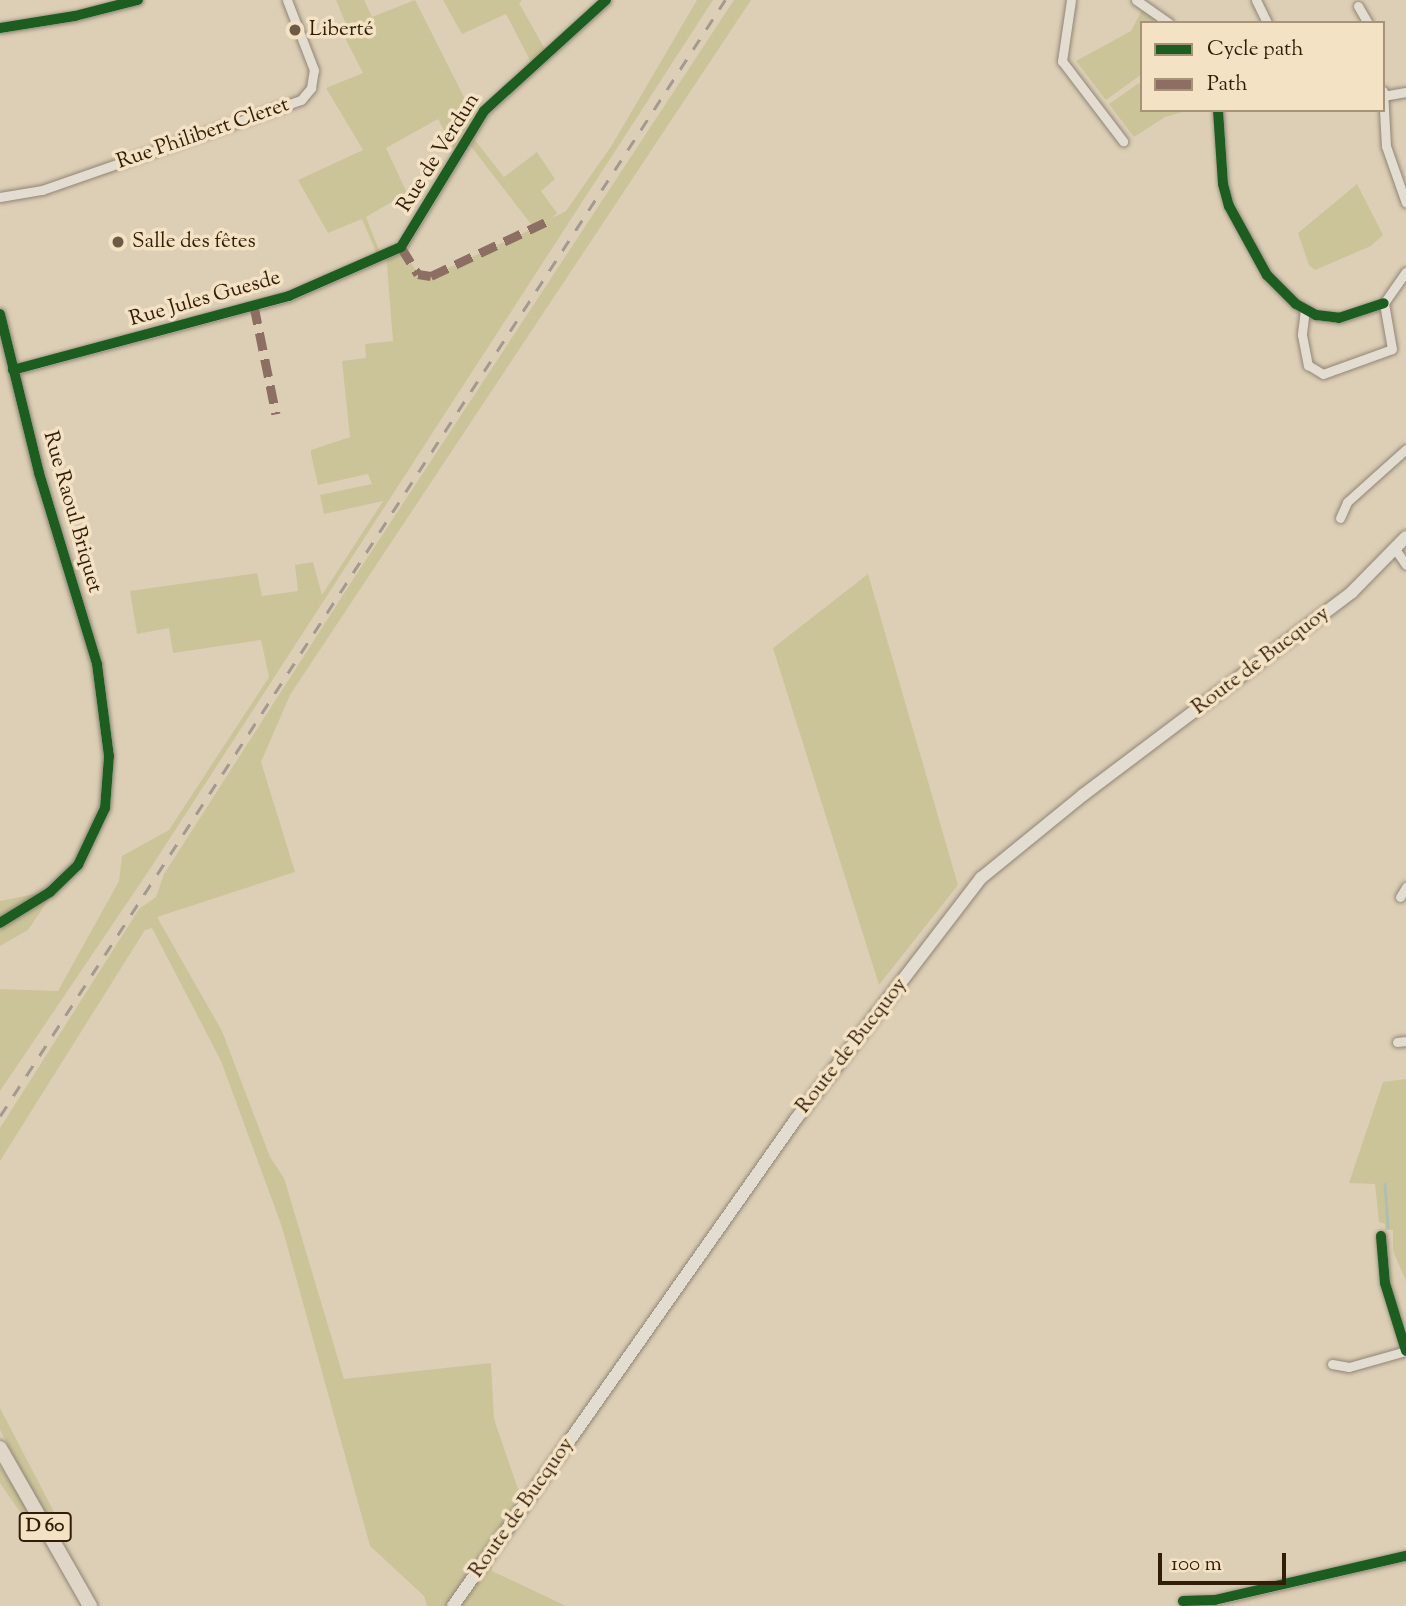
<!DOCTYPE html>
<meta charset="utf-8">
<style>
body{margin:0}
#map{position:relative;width:1406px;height:1606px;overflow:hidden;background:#ddcfb6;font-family:"Sorts Mill Goudy",serif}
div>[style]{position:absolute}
.green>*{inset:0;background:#ccc499}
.stream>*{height:2.5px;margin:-1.25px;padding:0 1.25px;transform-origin:1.25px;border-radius:1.25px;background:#b0beb2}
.roads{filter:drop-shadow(0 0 2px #908575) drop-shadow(0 0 2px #908575)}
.minor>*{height:9px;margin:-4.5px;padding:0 4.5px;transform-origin:4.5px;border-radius:4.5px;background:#e3dcd0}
.tertiary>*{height:10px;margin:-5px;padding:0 5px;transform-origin:5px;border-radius:5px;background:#e3dcd0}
.secondary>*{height:12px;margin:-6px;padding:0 6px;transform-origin:6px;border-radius:6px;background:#e3dcd0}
.primary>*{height:14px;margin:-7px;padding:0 7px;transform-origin:7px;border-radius:7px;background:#dfd6c8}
.rail>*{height:2.5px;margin-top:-1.25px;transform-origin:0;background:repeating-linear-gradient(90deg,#a29a8f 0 12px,transparent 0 24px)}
.quiet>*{height:9px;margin-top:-4.5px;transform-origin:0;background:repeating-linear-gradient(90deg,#8d6e63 0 18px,transparent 0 27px)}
.cycleway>*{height:10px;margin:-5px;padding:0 5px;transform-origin:5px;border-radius:5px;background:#1b5e20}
.dots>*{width:19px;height:19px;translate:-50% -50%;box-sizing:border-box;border:4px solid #f4e2c4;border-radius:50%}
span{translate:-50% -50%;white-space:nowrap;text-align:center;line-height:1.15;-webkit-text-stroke:7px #f4e2c4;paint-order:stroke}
.shield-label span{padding:2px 5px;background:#f4e2c4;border:2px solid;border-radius:5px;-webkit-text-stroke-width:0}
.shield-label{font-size:19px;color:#321d09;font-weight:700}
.poi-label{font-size:21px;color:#321d09}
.left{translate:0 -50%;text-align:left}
.street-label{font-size:21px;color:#321d09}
.legend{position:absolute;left:1140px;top:21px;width:245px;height:91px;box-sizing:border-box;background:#f4e2c4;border:2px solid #a69379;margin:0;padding:9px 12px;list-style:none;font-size:21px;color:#321d09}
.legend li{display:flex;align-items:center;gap:14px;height:35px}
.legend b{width:35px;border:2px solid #a69379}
.scale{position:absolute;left:1158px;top:1553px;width:128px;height:32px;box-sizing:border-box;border:4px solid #321d09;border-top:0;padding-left:9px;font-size:21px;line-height:24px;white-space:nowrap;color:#321d09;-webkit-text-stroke:5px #f4e2c4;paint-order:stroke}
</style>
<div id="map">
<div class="green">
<div style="clip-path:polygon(336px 0,364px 0,372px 17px,415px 0,473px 115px,454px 149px,438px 119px,386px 148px,407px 193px,366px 217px,381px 255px,378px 257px,362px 219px,328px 233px,298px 180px,363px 150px,326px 88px,363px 73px,341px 30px,347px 27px)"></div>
<div style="clip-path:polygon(443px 0,522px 0,519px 3px,546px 51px,532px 64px,506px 14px,462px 34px)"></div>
<div style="clip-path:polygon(697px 0,713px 0,150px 869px,0 1091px,0 989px,58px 991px,119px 881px,122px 856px,169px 830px,269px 677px,261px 640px,173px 653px,169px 628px,137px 634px,130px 591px,257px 573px,262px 596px,298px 591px,295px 565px,313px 562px,322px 595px,383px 501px,324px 514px,320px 495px,372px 484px,368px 474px,318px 485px,311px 454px,311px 450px,350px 437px,342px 361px,366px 358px,365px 344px,393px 341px,386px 253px,401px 247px,418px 274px,431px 276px,534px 228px,470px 145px,474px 139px,504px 177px,537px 152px,555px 179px,541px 191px,557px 213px,552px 218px,566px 211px,612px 145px)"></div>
<div style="clip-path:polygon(734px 0,751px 0,290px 695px,261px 762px,295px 872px,157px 917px,222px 1031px,270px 1157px,284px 1178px,344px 1379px,491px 1363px,494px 1419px,519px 1492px,529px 1499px,491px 1553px,492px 1571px,566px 1606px,427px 1606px,424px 1596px,370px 1546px,282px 1227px,221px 1061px,152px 928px,145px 930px,0 1161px,0 1128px,139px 909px,156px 897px,164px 874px,350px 584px)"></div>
<div style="clip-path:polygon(1142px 10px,1160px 23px,1142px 23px,1142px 74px,1106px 100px,1076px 61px,1131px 31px)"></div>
<div style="clip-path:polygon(1142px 81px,1142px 110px,1190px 110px,1165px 117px,1134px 137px,1109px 104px)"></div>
<div style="clip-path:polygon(1357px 184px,1383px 235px,1371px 246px,1315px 270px,1309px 265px,1298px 233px)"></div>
<div style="clip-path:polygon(868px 574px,958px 885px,879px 985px,773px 648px)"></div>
<div style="clip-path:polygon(55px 890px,28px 930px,0 946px,0 901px)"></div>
<div style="clip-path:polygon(1406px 1079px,1406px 1281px,1393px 1251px,1393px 1230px,1385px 1230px,1385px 1224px,1379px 1222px,1375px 1184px,1349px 1183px,1383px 1082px)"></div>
<div style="clip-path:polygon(0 1408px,66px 1535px,60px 1543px,0 1430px)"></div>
<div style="clip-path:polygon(0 1467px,29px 1510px,45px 1539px,33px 1531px,0 1483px)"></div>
</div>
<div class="stream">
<div style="left:1385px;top:1184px;width:43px;rotate:86deg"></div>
</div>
<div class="roads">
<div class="minor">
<div style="left:1071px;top:0;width:62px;rotate:98.4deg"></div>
<div style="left:1062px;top:61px;width:101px;rotate:52.7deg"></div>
<div style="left:1136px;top:0;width:40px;rotate:34.9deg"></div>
<div style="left:1256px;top:0;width:25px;rotate:64deg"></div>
<div style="left:1358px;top:6px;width:20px;rotate:60deg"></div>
<div style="left:0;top:28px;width:76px;rotate:-9.1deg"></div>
<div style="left:75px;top:16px;width:65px;rotate:-14.3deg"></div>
<div style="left:1383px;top:91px;width:55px;rotate:86.9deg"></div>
<div style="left:1386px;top:146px;width:60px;rotate:70.7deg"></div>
<div style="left:1383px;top:96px;width:23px;rotate:-10deg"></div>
<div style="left:1218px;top:110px;width:74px;rotate:86.1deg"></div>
<div style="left:1223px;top:184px;width:23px;rotate:75deg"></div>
<div style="left:1229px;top:206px;width:79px;rotate:61.2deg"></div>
<div style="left:1267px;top:275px;width:41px;rotate:45deg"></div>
<div style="left:1296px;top:304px;width:23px;rotate:29deg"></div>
<div style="left:1316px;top:315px;width:23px;rotate:7deg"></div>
<div style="left:1339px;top:318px;width:47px;rotate:-18.4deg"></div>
<div style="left:0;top:197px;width:43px;rotate:-9.5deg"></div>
<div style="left:42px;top:190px;width:274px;rotate:-19.2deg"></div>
<div style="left:301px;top:100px;width:16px;rotate:-50deg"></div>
<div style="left:311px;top:88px;width:18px;rotate:-81deg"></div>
<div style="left:314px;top:70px;width:75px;rotate:-111.1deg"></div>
<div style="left:1384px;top:303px;width:38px;rotate:-55deg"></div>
<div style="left:1305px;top:309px;width:26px;rotate:97deg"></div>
<div style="left:1302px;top:335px;width:31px;rotate:79deg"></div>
<div style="left:1308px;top:365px;width:17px;rotate:31deg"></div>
<div style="left:1323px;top:374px;width:73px;rotate:-19.9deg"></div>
<div style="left:1392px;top:349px;width:47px;rotate:-99.9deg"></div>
<div style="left:13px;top:370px;width:286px;rotate:-15deg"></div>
<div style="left:289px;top:296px;width:122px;rotate:-23.6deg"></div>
<div style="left:401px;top:247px;width:159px;rotate:-58.6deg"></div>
<div style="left:484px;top:111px;width:165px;rotate:-42.3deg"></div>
<div style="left:1340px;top:518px;width:17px;rotate:-66deg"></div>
<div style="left:1347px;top:502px;width:79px;rotate:-41.9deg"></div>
<div style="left:1395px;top:549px;width:19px;rotate:55deg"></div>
<div style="left:1400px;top:897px;width:12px;rotate:-59deg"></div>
<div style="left:1397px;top:1042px;width:9px;rotate:-6deg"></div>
<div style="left:1381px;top:1236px;width:47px;rotate:85.1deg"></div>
<div style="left:1385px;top:1283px;width:71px;rotate:72.8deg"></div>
<div style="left:1332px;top:1364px;width:17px;rotate:10deg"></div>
<div style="left:1349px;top:1367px;width:59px;rotate:-15.7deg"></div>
<div style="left:1183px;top:1601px;width:32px;rotate:-2deg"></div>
<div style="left:1215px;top:1600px;width:196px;rotate:-13deg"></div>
</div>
<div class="tertiary">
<div style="left:0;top:314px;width:164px;rotate:76.2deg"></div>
<div style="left:39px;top:473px;width:200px;rotate:73.1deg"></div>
<div style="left:97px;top:664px;width:93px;rotate:82.6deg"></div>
<div style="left:109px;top:756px;width:52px;rotate:94.4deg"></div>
<div style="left:105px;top:808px;width:63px;rotate:115.3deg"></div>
<div style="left:78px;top:865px;width:39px;rotate:136deg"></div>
<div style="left:50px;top:892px;width:59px;rotate:148.2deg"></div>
</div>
<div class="secondary">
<div style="left:453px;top:1606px;width:596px;rotate:-54.84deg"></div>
<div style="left:796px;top:1119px;width:304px;rotate:-52.5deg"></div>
<div style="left:981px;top:878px;width:132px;rotate:-39.1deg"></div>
<div style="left:1083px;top:795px;width:337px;rotate:-37deg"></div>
<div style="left:1352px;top:592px;width:77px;rotate:-45.5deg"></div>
</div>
<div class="primary">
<div style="left:0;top:1448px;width:182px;rotate:60.3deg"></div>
</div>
</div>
<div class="rail">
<div style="left:0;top:1116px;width:1331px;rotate:-56.99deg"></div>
</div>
<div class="quiet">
<div style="left:401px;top:247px;width:32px;rotate:58deg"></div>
<div style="left:418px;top:274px;width:13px;rotate:9deg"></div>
<div style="left:431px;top:276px;width:132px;rotate:-25.2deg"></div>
<div style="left:254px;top:306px;width:110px;rotate:78.5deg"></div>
</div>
<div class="cycleway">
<div style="left:0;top:28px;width:76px;rotate:-9.1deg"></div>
<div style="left:75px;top:16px;width:65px;rotate:-14.3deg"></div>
<div style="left:1218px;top:110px;width:74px;rotate:86.1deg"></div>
<div style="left:1223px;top:184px;width:23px;rotate:75deg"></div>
<div style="left:1229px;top:206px;width:79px;rotate:61.2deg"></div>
<div style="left:1267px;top:275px;width:41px;rotate:45deg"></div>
<div style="left:1296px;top:304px;width:23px;rotate:29deg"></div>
<div style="left:1316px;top:315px;width:23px;rotate:7deg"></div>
<div style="left:1339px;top:318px;width:47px;rotate:-18.4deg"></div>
<div style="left:0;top:314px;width:164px;rotate:76.2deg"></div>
<div style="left:39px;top:473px;width:200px;rotate:73.1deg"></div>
<div style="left:97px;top:664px;width:93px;rotate:82.6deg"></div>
<div style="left:109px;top:756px;width:52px;rotate:94.4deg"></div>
<div style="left:105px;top:808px;width:63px;rotate:115.3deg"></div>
<div style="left:78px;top:865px;width:39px;rotate:136deg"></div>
<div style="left:50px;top:892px;width:59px;rotate:148.2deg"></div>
<div style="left:13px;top:370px;width:286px;rotate:-15deg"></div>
<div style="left:289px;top:296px;width:122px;rotate:-23.6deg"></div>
<div style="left:401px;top:247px;width:159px;rotate:-58.6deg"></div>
<div style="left:484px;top:111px;width:165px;rotate:-42.3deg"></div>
<div style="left:1381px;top:1236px;width:47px;rotate:85.1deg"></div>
<div style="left:1385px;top:1283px;width:71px;rotate:72.8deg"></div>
<div style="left:1183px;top:1601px;width:32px;rotate:-2deg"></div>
<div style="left:1215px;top:1600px;width:196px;rotate:-13deg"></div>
</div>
<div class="dots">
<div style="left:295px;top:30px;background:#6e5b46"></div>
<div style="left:118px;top:242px;background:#6e5b46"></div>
</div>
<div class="shield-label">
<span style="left:45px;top:1527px">D 60</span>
</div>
<div class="poi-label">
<span class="left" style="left:309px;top:30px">Liberté</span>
<span class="left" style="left:132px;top:242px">Salle des fêtes</span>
</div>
<div class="street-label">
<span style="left:203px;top:134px;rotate:-19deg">Rue Philibert Cleret</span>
<span style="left:439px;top:153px;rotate:-58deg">Rue de Verdun</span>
<span style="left:205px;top:299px;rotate:-16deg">Rue Jules Guesde</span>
<span style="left:72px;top:512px;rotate:74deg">Rue Raoul Briquet</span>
<span style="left:1261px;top:661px;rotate:-37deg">Route de Bucquoy</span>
<span style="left:852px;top:1046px;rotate:-52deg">Route de Bucquoy</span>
<span style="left:522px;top:1508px;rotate:-55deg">Route de Bucquoy</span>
</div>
<ul class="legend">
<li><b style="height:9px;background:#1b5e20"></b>Cycle path</li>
<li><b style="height:9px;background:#8d6e63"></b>Path</li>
</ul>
<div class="scale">100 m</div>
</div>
